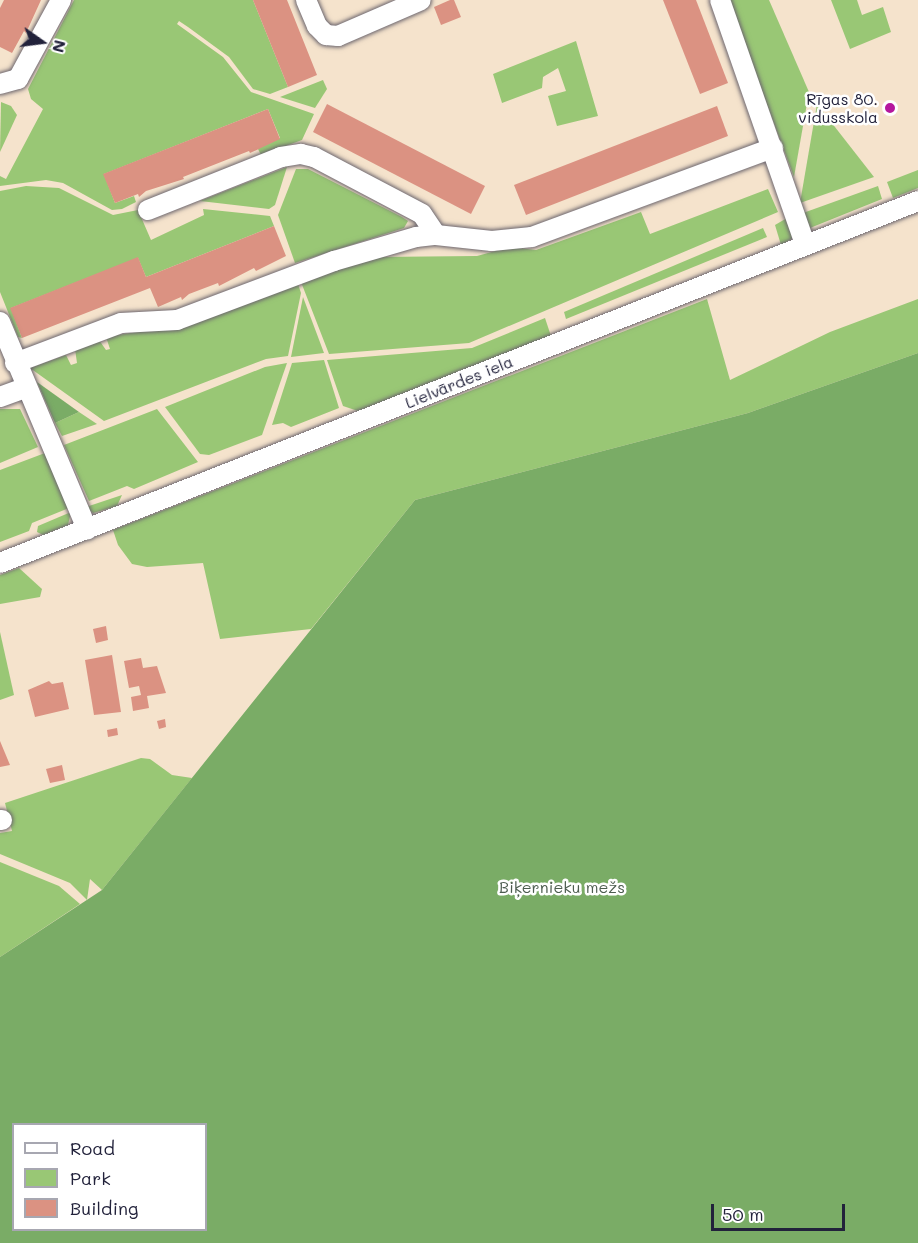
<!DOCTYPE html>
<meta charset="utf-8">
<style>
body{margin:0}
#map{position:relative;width:918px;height:1243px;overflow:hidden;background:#f5e3cc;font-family:Mali,sans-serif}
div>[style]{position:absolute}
.green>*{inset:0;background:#99c775}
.forest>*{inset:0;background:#7aac66}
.building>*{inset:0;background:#db9282}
.roads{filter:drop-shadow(0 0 2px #6c666e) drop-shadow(0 0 2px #6c666e)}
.minor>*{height:20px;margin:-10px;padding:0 10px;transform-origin:10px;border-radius:10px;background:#fff}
.dots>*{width:16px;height:16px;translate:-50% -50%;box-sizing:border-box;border:3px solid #fff;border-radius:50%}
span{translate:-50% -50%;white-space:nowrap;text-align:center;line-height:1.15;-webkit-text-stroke:5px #fff;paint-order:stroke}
.poi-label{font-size:16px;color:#22223b}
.right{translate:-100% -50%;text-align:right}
.street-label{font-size:16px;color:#22223b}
.park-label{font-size:16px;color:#4c5c4f}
.legend{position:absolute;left:12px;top:1123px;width:195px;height:108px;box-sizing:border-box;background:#fff;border:2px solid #a7a7b1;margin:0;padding:8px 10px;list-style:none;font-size:18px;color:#22223b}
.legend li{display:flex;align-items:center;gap:12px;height:30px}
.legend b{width:30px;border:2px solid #a7a7b1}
.north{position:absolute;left:12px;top:12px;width:60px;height:60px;-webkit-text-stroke:4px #fff;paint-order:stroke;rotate:104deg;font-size:16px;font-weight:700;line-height:24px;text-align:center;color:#22223b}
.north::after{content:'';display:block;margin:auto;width:21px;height:27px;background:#22223b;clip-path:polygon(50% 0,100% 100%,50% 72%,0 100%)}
.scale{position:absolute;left:711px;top:1204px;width:134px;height:27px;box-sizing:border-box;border:3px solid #22223b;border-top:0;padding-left:8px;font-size:18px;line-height:21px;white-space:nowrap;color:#22223b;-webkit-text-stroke:4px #fff;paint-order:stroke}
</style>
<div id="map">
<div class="green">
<div style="clip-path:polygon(74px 0,253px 0,288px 87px,270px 94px,253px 89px,229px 57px,188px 27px,179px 21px,177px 24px,223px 57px,251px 92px,314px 114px,302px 140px,261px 155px,257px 147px,280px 138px,268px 109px,104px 174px,115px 203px,134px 196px,136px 202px,122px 209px,112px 210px,63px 183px,46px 180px,0 186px,0 176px,6px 179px,43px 109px,31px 99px,28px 89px)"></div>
<div style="clip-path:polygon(728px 0,769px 0,809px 92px,794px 177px)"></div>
<div style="clip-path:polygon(831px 0,857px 0,862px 15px,883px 7px,891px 32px,850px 49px)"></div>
<div style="clip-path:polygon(576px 41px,598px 116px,557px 126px,548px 96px,566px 91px,558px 68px,543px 77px,542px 88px,502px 103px,493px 74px)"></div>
<div style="clip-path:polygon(323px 80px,327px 89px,315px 108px,280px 97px)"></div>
<div style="clip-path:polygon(1px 102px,11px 106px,17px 115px,0 152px)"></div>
<div style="clip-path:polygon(817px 104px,874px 177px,800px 203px)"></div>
<div style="clip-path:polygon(287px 167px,275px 205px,269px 209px,200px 201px)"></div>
<div style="clip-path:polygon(296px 169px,308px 169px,402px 217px,408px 221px,404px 228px,295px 263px,278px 215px)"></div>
<div style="clip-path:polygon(918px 170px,918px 188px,893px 198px,887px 182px)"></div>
<div style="clip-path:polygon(26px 186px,59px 188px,113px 215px,138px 210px,151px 240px,204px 215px,203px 209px,270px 216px,274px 226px,146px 277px,138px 258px,11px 308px,22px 338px,18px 337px,0 292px,0 191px)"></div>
<div style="clip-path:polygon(878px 186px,882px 199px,810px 228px,803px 213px)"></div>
<div style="clip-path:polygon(768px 189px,778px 212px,469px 343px,329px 354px,301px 282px,376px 257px,477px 256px,510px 247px,536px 250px,641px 212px,650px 234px)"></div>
<div style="clip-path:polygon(787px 218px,793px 238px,781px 245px,775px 225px)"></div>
<div style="clip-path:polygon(763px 228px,767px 237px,566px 319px,564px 312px)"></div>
<div style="clip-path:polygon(298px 284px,301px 293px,288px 356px,266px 359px,104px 421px,30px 368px,66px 355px,71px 365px,77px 363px,75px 349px,99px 340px,106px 350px,110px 349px,106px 337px,142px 331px)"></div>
<div style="clip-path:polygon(303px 297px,324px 353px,291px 357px)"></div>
<div style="clip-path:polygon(707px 299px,730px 380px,830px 332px,918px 299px,918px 353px,748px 413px,415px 500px,311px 629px,220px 639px,203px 563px,147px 567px,132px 564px,118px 545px,113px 530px)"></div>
<div style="clip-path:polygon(545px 318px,551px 336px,358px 411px,343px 406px,327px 360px,472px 348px)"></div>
<div style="clip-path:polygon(324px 360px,339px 408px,291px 427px,283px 423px,272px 425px,292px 363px)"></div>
<div style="clip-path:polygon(287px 363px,262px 435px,209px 455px,200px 454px,165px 407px,265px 367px)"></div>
<div style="clip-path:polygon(0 409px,20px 409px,38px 447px,0 463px)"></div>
<div style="clip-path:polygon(157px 409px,198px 462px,134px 489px,127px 486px,89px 501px,64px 445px)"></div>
<div style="clip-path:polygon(79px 412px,97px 424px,62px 436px,55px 423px)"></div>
<div style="clip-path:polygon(45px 453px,69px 508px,32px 523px,29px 531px,0 542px,0 470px)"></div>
<div style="clip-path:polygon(122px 495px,117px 506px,93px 513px,86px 507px)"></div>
<div style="clip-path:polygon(71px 512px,68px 525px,43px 535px,37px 532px,38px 526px)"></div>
<div style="clip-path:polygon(19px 568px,42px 589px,40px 597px,0 604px,0 575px)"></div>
<div style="clip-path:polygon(0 632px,14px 695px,0 700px)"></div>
<div style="clip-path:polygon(141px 758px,150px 759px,172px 775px,192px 778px,102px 890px,90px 879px,87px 900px,70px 883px,0 854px,0 833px,12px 831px,5px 803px)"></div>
<div style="clip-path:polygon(0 862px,59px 886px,80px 904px,0 957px)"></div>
</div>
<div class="forest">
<div style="clip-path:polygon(evenodd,918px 353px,918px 1243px,0 1243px,0 957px,102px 890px,415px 500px,748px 413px,918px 353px,206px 1124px,206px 1230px,14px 1230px,14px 1124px,206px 1124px)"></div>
<div style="clip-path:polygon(37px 382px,79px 412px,55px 423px)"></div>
</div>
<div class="building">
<div style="clip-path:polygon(4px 0,41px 0,26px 33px,24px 31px,12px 53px,0 47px,0 8px)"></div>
<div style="clip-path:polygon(253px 0,287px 0,317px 75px,288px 87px)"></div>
<div style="clip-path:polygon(450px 0,454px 0,461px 17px,441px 25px,434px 7px)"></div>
<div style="clip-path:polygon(663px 0,696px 0,728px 83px,700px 94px)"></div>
<div style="clip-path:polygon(327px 104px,485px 186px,471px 214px,313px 132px)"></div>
<div style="clip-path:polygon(717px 106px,728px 136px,526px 215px,514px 185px)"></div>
<div style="clip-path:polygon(268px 109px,280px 139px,250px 153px,249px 151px,183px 177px,184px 179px,146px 191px,139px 197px,138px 194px,115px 203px,103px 174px)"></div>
<div style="clip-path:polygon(274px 226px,286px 256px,256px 271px,254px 268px,219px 286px,218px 283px,189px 294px,182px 300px,181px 297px,158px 307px,150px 288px,22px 338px,10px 308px,138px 257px,146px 277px)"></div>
<div style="clip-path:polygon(106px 626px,108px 640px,96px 643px,93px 629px)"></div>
<div style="clip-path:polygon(112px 655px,121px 712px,94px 715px,85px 660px)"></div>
<div style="clip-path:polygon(141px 658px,143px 668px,157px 666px,166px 693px,147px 696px,149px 708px,133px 711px,131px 697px,141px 695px,139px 686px,129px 688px,124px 661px)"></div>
<div style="clip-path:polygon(49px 681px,52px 684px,63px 682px,69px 709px,35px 717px,28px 690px)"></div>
<div style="clip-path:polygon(165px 719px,166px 727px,159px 729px,157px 721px)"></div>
<div style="clip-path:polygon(117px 728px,118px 735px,108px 737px,107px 730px)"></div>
<div style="clip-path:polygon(0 741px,10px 765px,0 767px)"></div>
<div style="clip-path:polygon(62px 765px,65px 780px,50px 783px,46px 769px)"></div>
</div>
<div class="roads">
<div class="minor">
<div style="left:306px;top:0;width:28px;rotate:67deg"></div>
<div style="left:317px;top:26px;width:13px;rotate:45deg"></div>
<div style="left:326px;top:35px;width:12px;rotate:5deg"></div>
<div style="left:338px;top:36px;width:90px;rotate:-23.4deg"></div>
<div style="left:720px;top:0;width:258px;rotate:70.8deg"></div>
<div style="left:0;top:84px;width:19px;rotate:-16deg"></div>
<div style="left:18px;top:79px;width:90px;rotate:-61.4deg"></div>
<div style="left:148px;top:210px;width:143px;rotate:-21.7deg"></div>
<div style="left:281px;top:157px;width:20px;rotate:-9deg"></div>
<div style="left:301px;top:154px;width:13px;rotate:13deg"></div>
<div style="left:314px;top:157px;width:122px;rotate:27.8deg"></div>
<div style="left:422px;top:214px;width:25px;rotate:56deg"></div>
<div style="left:0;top:322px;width:225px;rotate:67.2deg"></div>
<div style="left:15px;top:363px;width:113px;rotate:-20.7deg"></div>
<div style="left:121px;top:323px;width:56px;rotate:-3.1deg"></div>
<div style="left:177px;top:320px;width:168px;rotate:-20.6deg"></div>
<div style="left:334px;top:261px;width:85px;rotate:-16.3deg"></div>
<div style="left:416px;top:237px;width:20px;rotate:-6deg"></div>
<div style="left:436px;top:235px;width:56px;rotate:6.1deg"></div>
<div style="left:492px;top:241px;width:40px;rotate:-5.7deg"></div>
<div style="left:532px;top:237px;width:257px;rotate:-20.3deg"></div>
<div style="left:0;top:397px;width:27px;rotate:-20deg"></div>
<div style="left:0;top:563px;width:987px;rotate:-21.52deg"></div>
<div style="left:0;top:820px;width:2px"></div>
</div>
</div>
<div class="dots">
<div style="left:890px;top:108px;background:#b5179e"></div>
</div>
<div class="poi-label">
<span class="right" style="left:878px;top:108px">Rīgas 80.<br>vidusskola</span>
</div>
<div class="street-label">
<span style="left:459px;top:382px;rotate:-22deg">Lielvārdes iela</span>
</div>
<div class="park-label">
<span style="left:562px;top:887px">Biķernieku mežs</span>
</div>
<ul class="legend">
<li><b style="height:8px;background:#fff"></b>Road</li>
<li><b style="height:16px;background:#99c775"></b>Park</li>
<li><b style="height:16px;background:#db9282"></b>Building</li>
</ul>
<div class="north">N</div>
<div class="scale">50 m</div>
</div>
